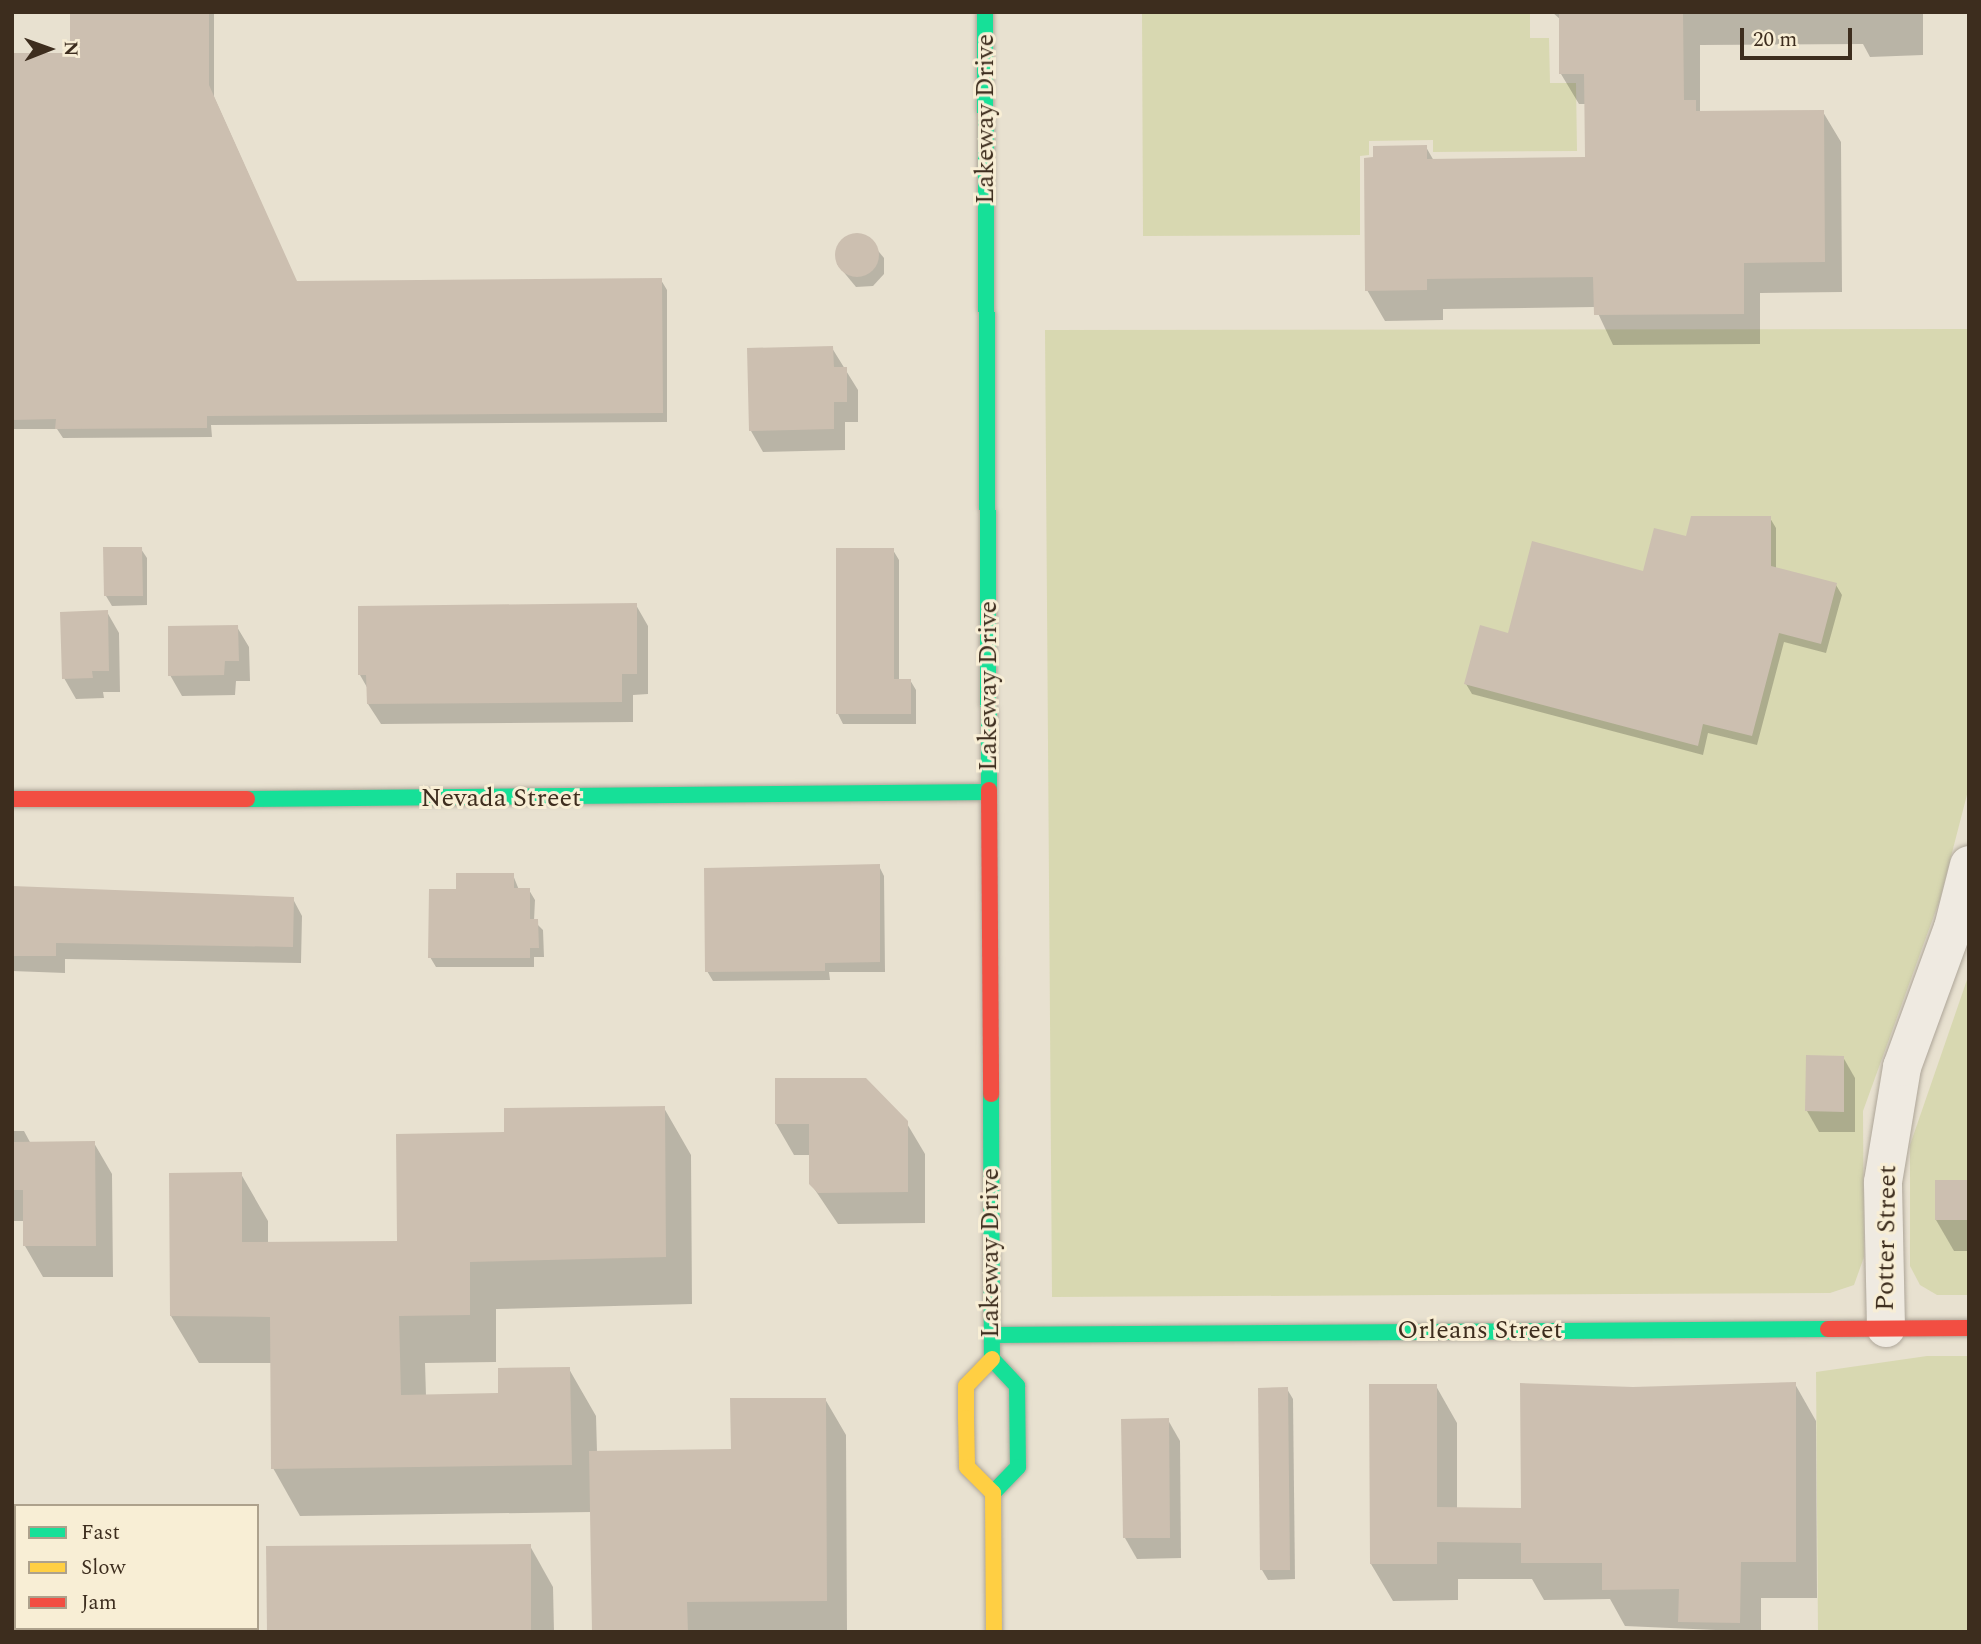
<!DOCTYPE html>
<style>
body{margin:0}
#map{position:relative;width:1981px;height:1644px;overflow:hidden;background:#e8e1d0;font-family:Spectral,serif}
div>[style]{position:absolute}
.green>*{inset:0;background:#d8d8b1}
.shadow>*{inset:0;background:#0003}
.building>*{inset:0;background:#ccbfb0}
.round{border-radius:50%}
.roads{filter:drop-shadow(0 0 2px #ada598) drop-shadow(0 0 2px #ada598)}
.street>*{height:38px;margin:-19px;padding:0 19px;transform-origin:19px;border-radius:19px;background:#efeae1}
.fast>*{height:16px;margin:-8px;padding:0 8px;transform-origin:8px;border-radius:8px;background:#16e098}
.slow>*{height:16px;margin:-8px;padding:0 8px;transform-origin:8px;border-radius:8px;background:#ffcf43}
.jam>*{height:16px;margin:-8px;padding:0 8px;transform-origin:8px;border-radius:8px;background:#f24e42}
span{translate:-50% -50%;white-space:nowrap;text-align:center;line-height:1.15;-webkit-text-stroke:6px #f8eed5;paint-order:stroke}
.street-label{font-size:26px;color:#3d2d1e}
.frame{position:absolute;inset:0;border:14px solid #3d2d1e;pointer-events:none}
.legend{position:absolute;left:14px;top:1504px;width:245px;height:126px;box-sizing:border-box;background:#f8eed5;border:2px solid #ada18c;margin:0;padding:9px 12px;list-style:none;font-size:21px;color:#3d2d1e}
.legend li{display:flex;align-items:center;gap:14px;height:35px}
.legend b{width:35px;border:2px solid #ada18c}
.north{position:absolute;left:14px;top:14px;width:70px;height:70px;-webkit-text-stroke:5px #f8eed5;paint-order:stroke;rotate:89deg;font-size:19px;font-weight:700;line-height:28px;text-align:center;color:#3d2d1e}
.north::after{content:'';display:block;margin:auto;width:24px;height:32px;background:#3d2d1e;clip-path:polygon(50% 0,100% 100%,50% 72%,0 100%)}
.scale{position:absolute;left:1740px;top:28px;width:112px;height:32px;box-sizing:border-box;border:4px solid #3d2d1e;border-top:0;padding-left:9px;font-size:21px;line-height:24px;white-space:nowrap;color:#3d2d1e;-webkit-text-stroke:5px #f8eed5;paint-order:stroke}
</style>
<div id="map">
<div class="green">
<div style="clip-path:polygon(1142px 12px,1530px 12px,1530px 38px,1549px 38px,1550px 83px,1576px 83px,1577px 151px,1433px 152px,1433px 140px,1369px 141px,1369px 155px,1360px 156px,1360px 235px,1143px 236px)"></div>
<div style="clip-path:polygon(1969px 329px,1969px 787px,1940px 899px,1863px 1111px,1864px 1257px,1854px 1285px,1830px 1293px,1052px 1297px,1045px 330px)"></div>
<div style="clip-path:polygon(1969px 974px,1969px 1295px,1937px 1295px,1920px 1285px,1910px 1266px,1910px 1145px)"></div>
<div style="clip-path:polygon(1927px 1356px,1969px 1356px,1969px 1632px,1818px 1632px,1816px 1372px)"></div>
</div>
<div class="shadow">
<div style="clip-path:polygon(71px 12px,214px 12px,214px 97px,297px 283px,661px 280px,667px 290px,667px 422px,211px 425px,212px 437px,63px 438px,57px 429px,14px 429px,12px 55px,72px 55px)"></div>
<div style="clip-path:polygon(1552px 12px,1923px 12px,1923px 55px,1870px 57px,1863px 44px,1700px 45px,1700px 113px,1823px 112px,1841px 142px,1842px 292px,1760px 293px,1760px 344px,1613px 345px,1595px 307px,1443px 309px,1443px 320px,1385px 321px,1367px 290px,1426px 147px,1434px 161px,1586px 159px,1586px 104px,1579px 104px,1561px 74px,1561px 20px)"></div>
<div style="clip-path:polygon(849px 235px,865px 235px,884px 258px,884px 274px,873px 286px,856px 287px,837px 264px,837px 247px)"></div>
<div style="clip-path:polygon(832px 348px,858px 390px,858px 422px,845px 422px,845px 450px,763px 452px,751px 431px)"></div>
<div style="clip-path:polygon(1770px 518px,1776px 528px,1776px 569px,1836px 585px,1842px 595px,1826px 653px,1784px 642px,1757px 745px,1708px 733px,1703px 755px,1472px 694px,1466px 684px,1509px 635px)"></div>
<div style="clip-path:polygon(141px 549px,147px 558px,147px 605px,112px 606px,106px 596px)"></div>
<div style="clip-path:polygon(893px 550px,899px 560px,899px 681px,910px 680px,916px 690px,916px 724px,843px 724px,838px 714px)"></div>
<div style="clip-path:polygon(636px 605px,648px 626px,648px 694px,633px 695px,633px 722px,381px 724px,368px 704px,368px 689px,360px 675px)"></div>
<div style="clip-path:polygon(107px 612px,119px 633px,120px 692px,103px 692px,104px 698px,76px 699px,64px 678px)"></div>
<div style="clip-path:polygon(237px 627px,249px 647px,250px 681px,236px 681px,235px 695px,182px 696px,170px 675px)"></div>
<div style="clip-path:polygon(879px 866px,884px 876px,885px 972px,829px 972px,830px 980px,713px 981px,707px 971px)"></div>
<div style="clip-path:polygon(513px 875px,519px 890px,529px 890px,535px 900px,534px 921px,543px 930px,544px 957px,534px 957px,534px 967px,436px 967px,430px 957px,458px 891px)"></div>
<div style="clip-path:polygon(12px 890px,293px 899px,302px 916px,301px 963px,65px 959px,65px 973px,12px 971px)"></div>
<div style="clip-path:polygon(1843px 1057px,1855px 1078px,1855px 1132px,1819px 1132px,1807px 1111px)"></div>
<div style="clip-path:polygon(664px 1108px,691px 1155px,692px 1304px,496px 1309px,496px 1362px,425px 1363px,426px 1396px,500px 1394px,569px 1369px,596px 1416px,597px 1452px,732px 1451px,825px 1399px,846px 1435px,847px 1632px,594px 1632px,592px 1512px,300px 1516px,273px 1468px,272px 1363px,199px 1363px,171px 1316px,241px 1174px,268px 1221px,268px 1244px,399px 1243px,506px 1134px)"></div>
<div style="clip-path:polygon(906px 1122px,925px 1154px,925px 1223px,838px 1224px,811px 1184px,811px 1155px,794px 1155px,776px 1124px)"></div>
<div style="clip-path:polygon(12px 1131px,24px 1131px,31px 1144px,94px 1143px,112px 1174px,113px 1277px,43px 1277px,25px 1246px,25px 1221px,12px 1221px)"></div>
<div style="clip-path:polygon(1969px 1182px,1969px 1251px,1954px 1251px,1936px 1220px)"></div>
<div style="clip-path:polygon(1795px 1384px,1816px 1421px,1817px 1598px,1761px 1598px,1761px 1632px,1625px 1626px,1610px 1599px,1544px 1600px,1532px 1579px,1458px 1579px,1458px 1600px,1393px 1601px,1371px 1564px,1436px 1386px,1457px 1423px,1457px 1509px,1522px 1510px,1633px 1389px)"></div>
<div style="clip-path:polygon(1287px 1389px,1293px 1399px,1295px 1579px,1268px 1580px,1262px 1570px)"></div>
<div style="clip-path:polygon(1168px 1420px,1180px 1441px,1181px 1558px,1137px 1559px,1125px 1538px)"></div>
<div style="clip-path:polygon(530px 1546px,553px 1587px,554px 1632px,268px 1632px)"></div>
</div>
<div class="building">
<div style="clip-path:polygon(70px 12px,209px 12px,209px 85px,297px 281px,662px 278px,663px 413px,207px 416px,207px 428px,55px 429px,56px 419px,12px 420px,12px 53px,70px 53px)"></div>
<div style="clip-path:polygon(1559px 12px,1683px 12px,1684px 100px,1696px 100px,1696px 111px,1824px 110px,1825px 262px,1744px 263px,1744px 314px,1594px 315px,1593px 277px,1427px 279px,1427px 290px,1365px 291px,1364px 158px,1373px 157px,1373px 146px,1427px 145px,1427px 159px,1585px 157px,1584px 74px,1559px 74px)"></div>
<div class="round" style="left:835px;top:233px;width:44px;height:44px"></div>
<div style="clip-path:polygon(833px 346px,834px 367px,847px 367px,847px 402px,834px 402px,834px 429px,749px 431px,747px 348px)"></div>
<div style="clip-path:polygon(1691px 516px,1771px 516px,1771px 566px,1837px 583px,1821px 644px,1779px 633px,1752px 736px,1703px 724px,1698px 746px,1464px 684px,1480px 625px,1508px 633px,1532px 541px,1643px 571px,1654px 528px,1686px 536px)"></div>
<div style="clip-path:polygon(103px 547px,142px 547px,143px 596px,104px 596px)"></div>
<div style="clip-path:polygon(836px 548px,894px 548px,894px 679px,911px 679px,911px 714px,836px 714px)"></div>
<div style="clip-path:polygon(637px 603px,637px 674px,622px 674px,622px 702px,367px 704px,366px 675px,358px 675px,358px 606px)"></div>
<div style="clip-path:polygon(108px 610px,109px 671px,92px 671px,93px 678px,62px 679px,60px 612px)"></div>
<div style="clip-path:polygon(238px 625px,239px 661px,225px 661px,224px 675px,168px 676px,168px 626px)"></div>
<div style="clip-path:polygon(880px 864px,880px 962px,825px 963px,825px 971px,705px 972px,704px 868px)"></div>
<div style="clip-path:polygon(456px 873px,514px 873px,514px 888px,530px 888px,530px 919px,538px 919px,539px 948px,530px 948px,530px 958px,428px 958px,429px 889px,456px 889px)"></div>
<div style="clip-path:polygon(12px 886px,294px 897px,293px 947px,56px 943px,56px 956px,12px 956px)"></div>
<div style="clip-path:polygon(1806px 1055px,1844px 1056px,1844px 1112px,1805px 1111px)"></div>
<div style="clip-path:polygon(775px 1078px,866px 1078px,908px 1121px,908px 1192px,818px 1193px,809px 1184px,809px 1124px,775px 1124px)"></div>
<div style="clip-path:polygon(665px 1106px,666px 1257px,470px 1262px,470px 1315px,399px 1316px,401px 1395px,498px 1393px,498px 1368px,570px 1367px,572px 1465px,271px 1469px,270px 1317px,170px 1316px,169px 1173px,242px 1172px,242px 1242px,397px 1241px,396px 1134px,504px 1132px,504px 1108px)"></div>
<div style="clip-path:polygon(95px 1141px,96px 1246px,23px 1246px,23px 1190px,12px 1190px,12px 1142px)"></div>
<div style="clip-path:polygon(1935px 1180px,1969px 1180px,1969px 1220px,1935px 1220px)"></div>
<div style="clip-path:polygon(1796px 1382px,1796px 1562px,1741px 1562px,1740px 1623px,1678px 1622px,1679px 1589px,1602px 1590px,1602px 1563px,1521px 1563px,1521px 1543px,1437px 1542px,1437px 1564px,1370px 1564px,1369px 1384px,1437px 1384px,1437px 1507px,1521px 1508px,1520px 1383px,1633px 1387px)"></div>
<div style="clip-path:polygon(1288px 1387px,1290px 1570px,1260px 1570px,1258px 1388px)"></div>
<div style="clip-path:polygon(730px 1398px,826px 1398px,827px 1601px,687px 1602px,688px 1632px,592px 1632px,589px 1451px,731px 1449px)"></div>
<div style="clip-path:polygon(1169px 1418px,1170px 1538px,1123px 1538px,1121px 1419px)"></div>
<div style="clip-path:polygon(531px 1544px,531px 1632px,267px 1632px,266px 1546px)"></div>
</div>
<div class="roads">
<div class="street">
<div style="left:1886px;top:1328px;width:146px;rotate:-91.2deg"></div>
<div style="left:1883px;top:1182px;width:117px;rotate:-80.6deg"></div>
<div style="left:1902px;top:1067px;width:148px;rotate:-69.9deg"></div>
<div style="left:1953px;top:928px;width:65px;rotate:-75.7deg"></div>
</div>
<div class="fast">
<div style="left:985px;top:12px;width:778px;rotate:89.71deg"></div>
<div style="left:247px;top:799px;width:742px;rotate:-0.54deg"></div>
<div style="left:991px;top:1094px;width:265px;rotate:89.8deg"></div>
<div style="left:992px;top:1359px;width:37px;rotate:47deg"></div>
<div style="left:1017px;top:1386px;width:81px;rotate:89.3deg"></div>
<div style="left:1018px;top:1467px;width:36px;rotate:134deg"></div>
<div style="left:991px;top:1335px;width:837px;rotate:-0.41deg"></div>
</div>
<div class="slow">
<div style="left:992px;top:1359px;width:37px;rotate:134deg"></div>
<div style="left:966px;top:1386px;width:32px;rotate:90deg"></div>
<div style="left:966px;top:1418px;width:49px;rotate:88.8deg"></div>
<div style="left:967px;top:1467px;width:37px;rotate:45deg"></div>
<div style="left:993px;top:1493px;width:139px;rotate:89.6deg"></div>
</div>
<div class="jam">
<div style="left:989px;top:790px;width:304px;rotate:89.6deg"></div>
<div style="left:12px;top:799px;width:235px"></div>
<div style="left:1828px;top:1329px;width:141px;rotate:-0.4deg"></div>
</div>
</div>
<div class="street-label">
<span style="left:986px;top:119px;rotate:-90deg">Lakeway Drive</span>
<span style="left:989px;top:686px;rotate:-90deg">Lakeway Drive</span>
<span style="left:501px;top:799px">Nevada Street</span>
<span style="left:1887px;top:1238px;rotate:-89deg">Potter Street</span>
<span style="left:991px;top:1253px;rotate:-90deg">Lakeway Drive</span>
<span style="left:1480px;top:1331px">Orleans Street</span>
</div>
<div class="frame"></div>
<ul class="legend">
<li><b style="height:9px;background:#16e098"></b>Fast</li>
<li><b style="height:9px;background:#ffcf43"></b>Slow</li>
<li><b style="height:9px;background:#f24e42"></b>Jam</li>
</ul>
<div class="north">N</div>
<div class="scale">20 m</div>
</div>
